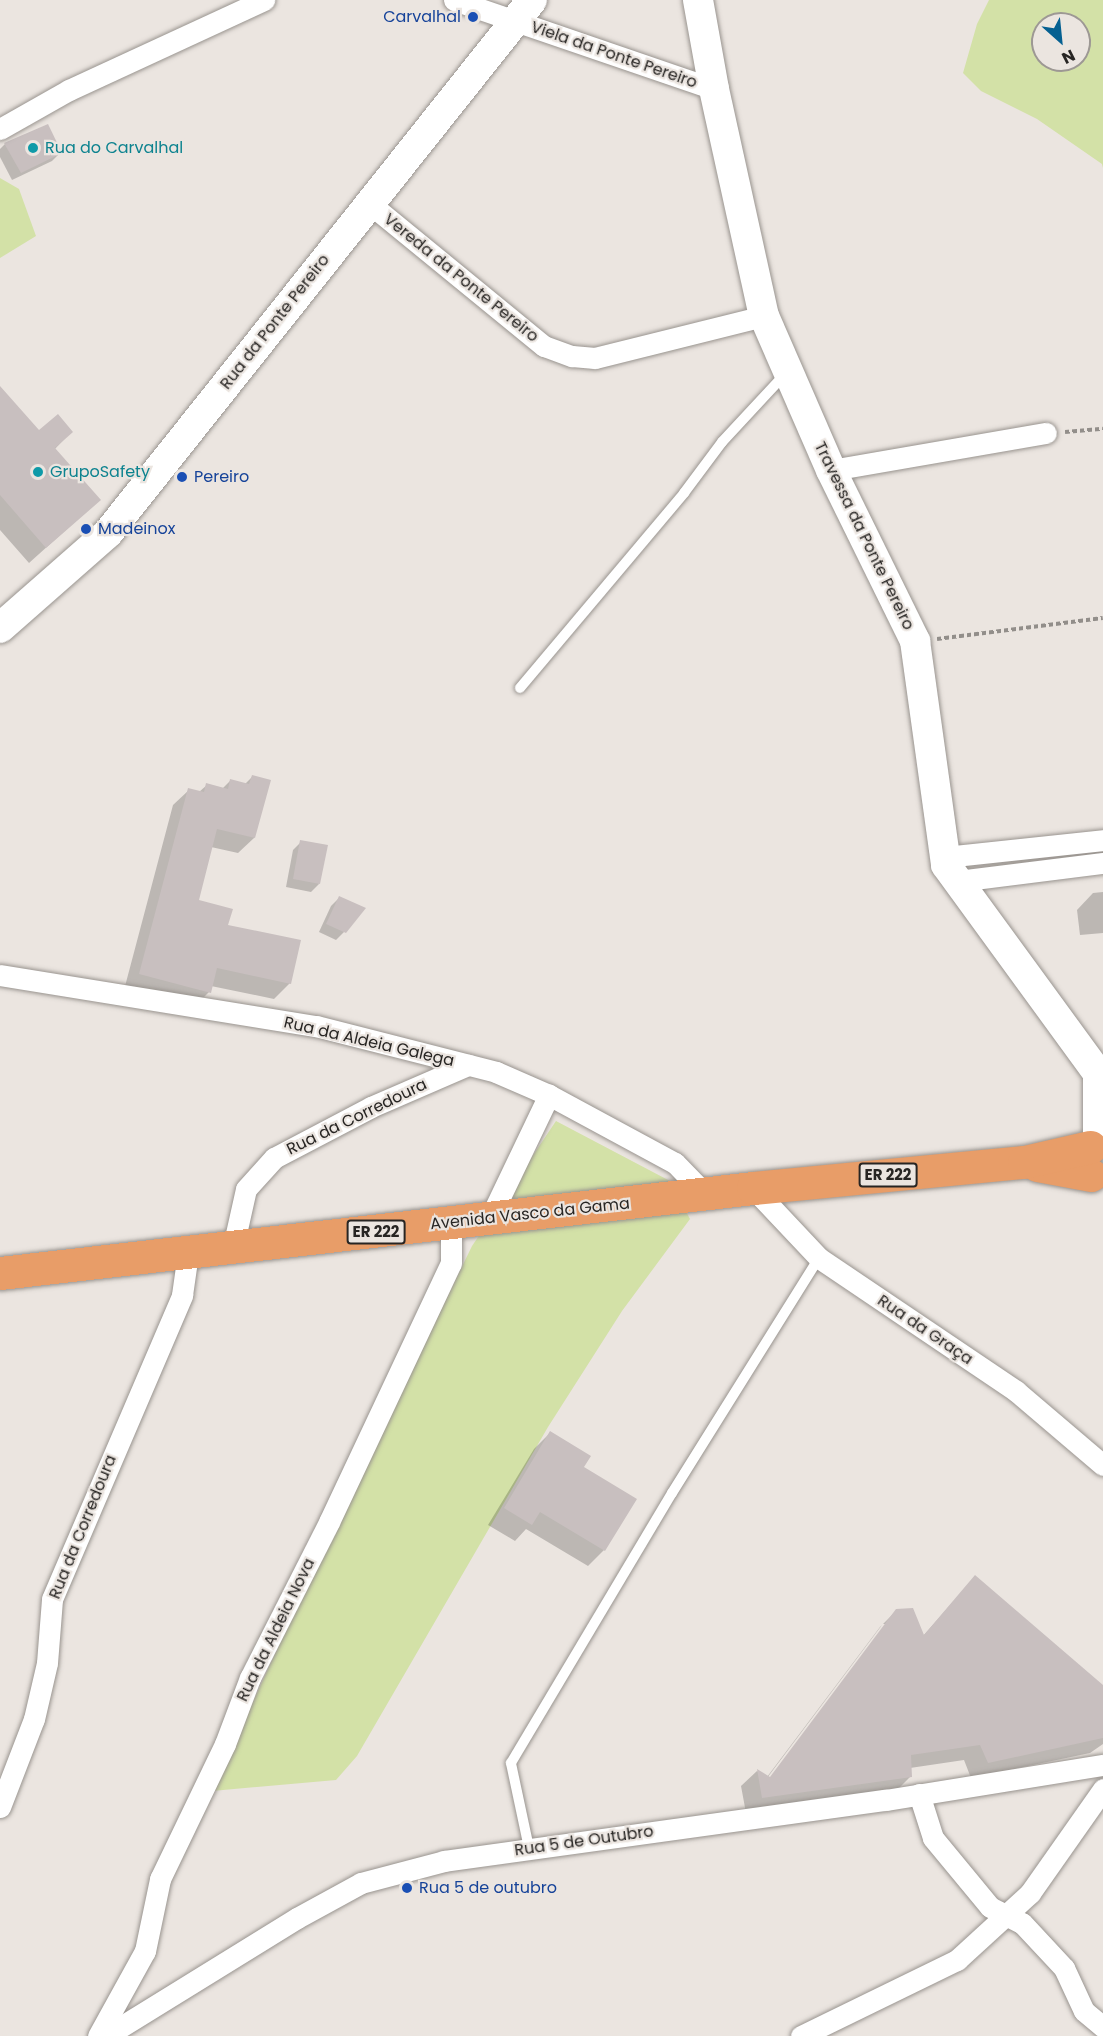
<!DOCTYPE html>
<meta charset="utf-8">
<style>
body{margin:0}
#map{position:relative;width:1103px;height:2036px;overflow:hidden;background:#ebe5e0;font-family:Poppins,sans-serif}
div>[style]{position:absolute}
.green>*{inset:0;background:#d3e1a7}
.shadow>*{inset:0;background:#0003}
.building>*{inset:0;background:#c8bfbf}
.path>*{height:4px;margin-top:-2px;transform-origin:0;background:repeating-linear-gradient(90deg,#928e8a 0 4.5px,transparent 0 7.5px)}
.roads{filter:drop-shadow(0 0 2px #99948f) drop-shadow(0 0 2px #99948f)}
.lane>*{height:10px;margin:-5px;padding:0 5px;transform-origin:5px;border-radius:5px;background:#fff}
.street>*{height:21px;margin:-10.5px;padding:0 10.5px;transform-origin:10.5px;border-radius:10.5px;background:#fff}
.secondary>*{height:30px;margin:-15px;padding:0 15px;transform-origin:15px;border-radius:15px;background:#fff}
.primary>*{height:33px;margin:-16.5px;padding:0 16.5px;transform-origin:16.5px;border-radius:16.5px;background:#e89d68}
.dots>*{width:16px;height:16px;translate:-50% -50%;box-sizing:border-box;border:3px solid #ebe5e0;border-radius:50%}
span{translate:-50% -50%;white-space:nowrap;text-align:center;line-height:1.15;-webkit-text-stroke:4.5px #ebe5e0;paint-order:stroke}
.shield-label span{padding:2px 4px;background:#ebe5e0;border:2px solid;border-radius:4px;-webkit-text-stroke-width:0}
.shield-label{font-size:15px;color:#272523;font-weight:700}
.transit-label{font-size:16px;color:#164399}
.right{translate:-100% -50%;text-align:right}
.left{translate:0 -50%;text-align:left}
.street-label{font-size:16px;color:#272523}
.culture-label{font-size:16px;color:#0d838f}
.north{position:absolute;left:1031px;top:12px;width:60px;height:60px;box-sizing:border-box;background:#ebe5e0;border:2px solid #9d9894;border-radius:50%;rotate:153deg;font-size:16px;font-weight:700;line-height:24px;text-align:center;color:#272523}
.north::after{content:'';display:block;margin:auto;width:21px;height:27px;background:#056091;clip-path:polygon(50% 0,100% 100%,50% 72%,0 100%)}
</style>
<div id="map">
<div class="green">
<div style="clip-path:polygon(evenodd,989px 0,1103px 0,1103px 168px,1102px 164px,1037px 119px,981px 91px,963px 73px,977px 24px,989px 0,1043px 24px,1079px 24px,1079px 60px,1043px 60px,1043px 24px)"></div>
<div style="clip-path:polygon(0 178px,19px 189px,36px 236px,0 258px)"></div>
<div style="clip-path:polygon(556px 1121px,670px 1181px,690px 1219px,622px 1311px,548px 1427px,357px 1756px,336px 1780px,212px 1791px,291px 1619px,472px 1246px)"></div>
</div>
<div class="shadow">
<div style="clip-path:polygon(5px 144px,60px 153px,52px 161px,12px 180px,0 157px,0 149px)"></div>
<div style="clip-path:polygon(0 388px,39px 433px,71px 432px,54px 450px,99px 500px,29px 563px,0 530px)"></div>
<div style="clip-path:polygon(252px 777px,254px 838px,238px 853px,211px 847px,197px 901px,290px 983px,274px 999px,211px 986px,209px 992px,193px 1008px,124px 990px,173px 805px,189px 790px,199px 792px,207px 785px,222px 789px,230px 781px,245px 784px)"></div>
<div style="clip-path:polygon(301px 842px,319px 884px,311px 892px,286px 887px,293px 850px)"></div>
<div style="clip-path:polygon(1103px 892px,1103px 933px,1080px 935px,1077px 910px,1093px 893px)"></div>
<div style="clip-path:polygon(339px 898px,344px 932px,336px 940px,319px 932px,331px 906px)"></div>
<div style="clip-path:polygon(550px 1433px,582px 1467px,604px 1550px,588px 1566px,526px 1529px,515px 1541px,488px 1525px,534px 1449px)"></div>
<div style="clip-path:polygon(975px 1577px,1103px 1687px,1103px 1744px,1090px 1753px,971px 1778px,964px 1760px,910px 1768px,911px 1776px,894px 1793px,746px 1813px,741px 1786px,757px 1771px,767px 1777px,880px 1627px,882px 1625px,764px 1782px,767px 1784px,886px 1624px,883px 1624px,897px 1610px,923px 1636px)"></div>
</div>
<div class="building">
<div style="clip-path:polygon(48px 124px,62px 153px,21px 173px,4px 143px)"></div>
<div style="clip-path:polygon(0 386px,39px 430px,58px 414px,73px 432px,55px 448px,101px 500px,46px 548px,0 495px)"></div>
<div style="clip-path:polygon(252px 775px,271px 780px,255px 838px,217px 829px,199px 900px,233px 909px,228px 925px,301px 940px,291px 984px,217px 968px,211px 993px,139px 974px,188px 788px,204px 792px,206px 783px,228px 789px,230px 779px,249px 784px)"></div>
<div style="clip-path:polygon(300px 840px,328px 845px,320px 884px,293px 879px)"></div>
<div style="clip-path:polygon(339px 896px,366px 908px,346px 933px,326px 924px)"></div>
<div style="clip-path:polygon(550px 1431px,591px 1456px,584px 1467px,637px 1499px,605px 1551px,540px 1512px,532px 1525px,504px 1508px)"></div>
<div style="clip-path:polygon(975px 1575px,1103px 1685px,1103px 1738px,988px 1763px,980px 1745px,911px 1755px,912px 1777px,762px 1798px,757px 1769px,770px 1777px,896px 1609px,913px 1608px,924px 1635px)"></div>
</div>
<div class="path">
<div style="left:1065px;top:432px;width:38px;rotate:-5deg"></div>
<div style="left:937px;top:639px;width:167px;rotate:-7.2deg"></div>
</div>
<div class="roads">
<div class="lane">
<div style="left:520px;top:688px;width:255px;rotate:-49.9deg"></div>
<div style="left:684px;top:493px;width:64px;rotate:-53.3deg"></div>
<div style="left:722px;top:442px;width:96px;rotate:-47.1deg"></div>
<div style="left:529px;top:1848px;width:87px;rotate:-102deg"></div>
<div style="left:511px;top:1763px;width:314px;rotate:-59.2deg"></div>
<div style="left:672px;top:1493px;width:277px;rotate:-58deg"></div>
</div>
<div class="street">
<div style="left:454px;top:0;width:275px;rotate:18.9deg"></div>
<div style="left:0;top:129px;width:79px;rotate:-29.5deg"></div>
<div style="left:69px;top:90px;width:215px;rotate:-24.8deg"></div>
<div style="left:369px;top:203px;width:226px;rotate:39.3deg"></div>
<div style="left:544px;top:346px;width:30px;rotate:20deg"></div>
<div style="left:572px;top:356px;width:23px;rotate:5deg"></div>
<div style="left:595px;top:358px;width:174px;rotate:-14deg"></div>
<div style="left:831px;top:470px;width:218px;rotate:-9.8deg"></div>
<div style="left:945px;top:857px;width:159px;rotate:-6.1deg"></div>
<div style="left:958px;top:881px;width:146px;rotate:-7.1deg"></div>
<div style="left:0;top:975px;width:320px;rotate:9.2deg"></div>
<div style="left:316px;top:1026px;width:186px;rotate:14.3deg"></div>
<div style="left:496px;top:1072px;width:58px;rotate:23.5deg"></div>
<div style="left:549px;top:1095px;width:143px;rotate:28.4deg"></div>
<div style="left:675px;top:1163px;width:43px;rotate:45.9deg"></div>
<div style="left:753px;top:1188px;width:96px;rotate:46.7deg"></div>
<div style="left:819px;top:1258px;width:238px;rotate:34deg"></div>
<div style="left:1016px;top:1391px;width:114px;rotate:40.4deg"></div>
<div style="left:489px;top:1220px;width:139px;rotate:-64.4deg"></div>
<div style="left:233px;top:1247px;width:59px;rotate:-77.4deg"></div>
<div style="left:246px;top:1189px;width:42px;rotate:-47.9deg"></div>
<div style="left:274px;top:1158px;width:110px;rotate:-27.7deg"></div>
<div style="left:371px;top:1107px;width:106px;rotate:-23.4deg"></div>
<div style="left:919px;top:1794px;width:46px;rotate:72.3deg"></div>
<div style="left:933px;top:1838px;width:89px;rotate:50.4deg"></div>
<div style="left:990px;top:1907px;width:36px;rotate:27deg"></div>
<div style="left:1022px;top:1923px;width:62px;rotate:47deg"></div>
<div style="left:1064px;top:1968px;width:47px;rotate:65.1deg"></div>
<div style="left:1084px;top:2011px;width:25px;rotate:40deg"></div>
<div style="left:0;top:1807px;width:94px;rotate:-68.9deg"></div>
<div style="left:34px;top:1719px;width:57px;rotate:-76.9deg"></div>
<div style="left:47px;top:1663px;width:64px;rotate:-85.5deg"></div>
<div style="left:52px;top:1599px;width:331px;rotate:-66.8deg"></div>
<div style="left:182px;top:1295px;width:42px;rotate:-81.9deg"></div>
<div style="left:98px;top:2036px;width:97px;rotate:-61.1deg"></div>
<div style="left:145px;top:1951px;width:74px;rotate:-78.2deg"></div>
<div style="left:160px;top:1879px;width:150px;rotate:-64.3deg"></div>
<div style="left:225px;top:1744px;width:71px;rotate:-69.3deg"></div>
<div style="left:250px;top:1678px;width:175px;rotate:-63.1deg"></div>
<div style="left:329px;top:1522px;width:286px;rotate:-64.8deg"></div>
<div style="left:451px;top:1263px;width:40px;rotate:-90deg"></div>
<div style="left:106px;top:2036px;width:225px;rotate:-31.7deg"></div>
<div style="left:297px;top:1918px;width:73px;rotate:-28.7deg"></div>
<div style="left:361px;top:1883px;width:86px;rotate:-14.8deg"></div>
<div style="left:444px;top:1861px;width:446px;rotate:-7.9deg"></div>
<div style="left:886px;top:1800px;width:220px;rotate:-9.2deg"></div>
<div style="left:801px;top:2036px;width:174px;rotate:-26deg"></div>
<div style="left:957px;top:1960px;width:99px;rotate:-42.5deg"></div>
<div style="left:1030px;top:1893px;width:127px;rotate:-54.9deg"></div>
</div>
<div class="secondary">
<div style="left:698px;top:0;width:90px;rotate:79.8deg"></div>
<div style="left:714px;top:89px;width:232px;rotate:77.6deg"></div>
<div style="left:764px;top:316px;width:168px;rotate:66.5deg"></div>
<div style="left:831px;top:470px;width:191px;rotate:63.8deg"></div>
<div style="left:915px;top:641px;width:226px;rotate:82.1deg"></div>
<div style="left:946px;top:865px;width:266px;rotate:53.9deg"></div>
<div style="left:0;top:628px;width:144px;rotate:-41.3deg"></div>
<div style="left:108px;top:533px;width:681px;rotate:-51.5deg"></div>
<div style="left:1098px;top:1134px;width:60px;rotate:-90deg"></div>
</div>
<div class="primary">
<div style="left:1037px;top:1165px;width:55px;rotate:10.5deg"></div>
<div style="left:0;top:1273px;width:758px;rotate:-6.44deg"></div>
<div style="left:753px;top:1188px;width:272px;rotate:-5.5deg"></div>
<div style="left:1024px;top:1162px;width:68px;rotate:-12.8deg"></div>
</div>
</div>
<div class="dots">
<div style="left:473px;top:17px;background:#1a4fb4"></div>
<div style="left:33px;top:148px;background:#0f9aa8"></div>
<div style="left:38px;top:472px;background:#0f9aa8"></div>
<div style="left:182px;top:477px;background:#1a4fb4"></div>
<div style="left:86px;top:529px;background:#1a4fb4"></div>
<div style="left:407px;top:1888px;background:#1a4fb4"></div>
</div>
<div class="shield-label">
<span style="left:888px;top:1175px">ER 222</span>
<span style="left:376px;top:1232px">ER 222</span>
</div>
<div class="transit-label">
<span class="right" style="left:461px;top:17px">Carvalhal</span>
<span class="left" style="left:194px;top:477px">Pereiro</span>
<span class="left" style="left:98px;top:529px">Madeinox</span>
<span class="left" style="left:419px;top:1888px">Rua 5 de outubro</span>
</div>
<div class="street-label">
<span style="left:614px;top:55px;rotate:19deg">Viela da Ponte Pereiro</span>
<span style="left:461px;top:278px;rotate:39deg">Vereda da Ponte Pereiro</span>
<span style="left:275px;top:322px;rotate:-52deg">Rua da Ponte Pereiro</span>
<span style="left:864px;top:536px;rotate:64deg">Travessa da Ponte Pereiro</span>
<span style="left:369px;top:1042px;rotate:13deg">Rua da Aldeia Galega</span>
<span style="left:357px;top:1117px;rotate:-26deg">Rua da Corredoura</span>
<span style="left:530px;top:1214px;rotate:-6deg">Avenida Vasco da Gama</span>
<span style="left:925px;top:1330px;rotate:34deg">Rua da Graça</span>
<span style="left:83px;top:1527px;rotate:-68deg">Rua da Corredoura</span>
<span style="left:276px;top:1630px;rotate:-64deg">Rua da Aldeia Nova</span>
<span style="left:584px;top:1841px;rotate:-8deg">Rua 5 de Outubro</span>
</div>
<div class="culture-label">
<span class="left" style="left:45px;top:148px">Rua do Carvalhal</span>
<span class="left" style="left:50px;top:472px">GrupoSafety</span>
</div>
<div class="north">N</div>
</div>
